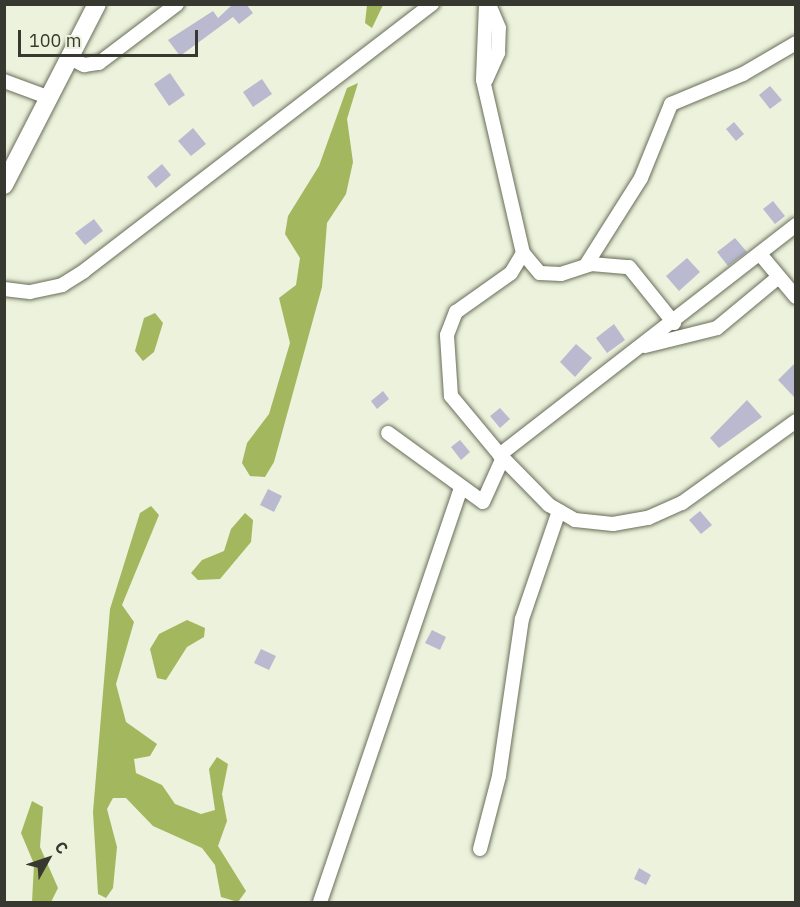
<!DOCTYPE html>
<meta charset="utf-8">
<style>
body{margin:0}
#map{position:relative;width:800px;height:907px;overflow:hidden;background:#ecf2db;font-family:"IBM Plex Sans",sans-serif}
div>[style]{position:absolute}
.forest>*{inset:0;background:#a3b75e}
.building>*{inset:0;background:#b9bad0}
.roads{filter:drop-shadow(0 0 2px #686e5a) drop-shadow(0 0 2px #686e5a)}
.minor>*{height:14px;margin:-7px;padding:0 7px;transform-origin:7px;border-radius:7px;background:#fff}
.tertiary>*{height:18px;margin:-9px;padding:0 9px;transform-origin:9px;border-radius:9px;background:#fff}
span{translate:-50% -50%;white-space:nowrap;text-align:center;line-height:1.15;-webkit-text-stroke:5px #ecf2db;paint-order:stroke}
.frame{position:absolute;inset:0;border:6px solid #373930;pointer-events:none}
.north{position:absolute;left:18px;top:829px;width:60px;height:60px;-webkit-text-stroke:4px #ecf2db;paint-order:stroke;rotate:50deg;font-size:16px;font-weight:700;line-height:24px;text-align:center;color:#373930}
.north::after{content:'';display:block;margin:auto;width:21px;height:27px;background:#373930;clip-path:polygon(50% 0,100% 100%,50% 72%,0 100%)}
.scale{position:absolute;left:18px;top:30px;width:180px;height:27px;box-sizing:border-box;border:3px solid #373930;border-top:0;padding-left:8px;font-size:18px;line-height:21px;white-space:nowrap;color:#373930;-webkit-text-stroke:4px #ecf2db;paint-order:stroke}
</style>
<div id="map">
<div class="forest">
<div style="clip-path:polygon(367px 5px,383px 5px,372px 28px,365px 23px)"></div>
<div style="clip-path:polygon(358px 83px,347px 119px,353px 162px,346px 194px,327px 223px,322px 287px,274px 462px,265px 477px,250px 476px,242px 463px,247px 443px,269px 414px,290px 343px,279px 298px,296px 285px,300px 258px,285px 234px,288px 216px,319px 166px,347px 88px)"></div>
<div style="clip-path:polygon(155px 313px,163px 323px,154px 352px,143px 361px,135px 351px,144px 318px)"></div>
<div style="clip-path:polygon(151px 506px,159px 515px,122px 605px,134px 622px,116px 684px,126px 722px,157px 744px,150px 756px,134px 759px,136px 773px,162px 785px,175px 804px,201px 814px,215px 810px,209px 769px,217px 757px,228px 764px,222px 794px,227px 821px,218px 846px,246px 891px,238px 902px,221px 897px,215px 865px,202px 848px,153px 826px,126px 798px,113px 798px,107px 809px,117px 847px,113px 888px,106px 898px,98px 894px,93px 812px,110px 609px,140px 513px)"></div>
<div style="clip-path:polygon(245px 513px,253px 520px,251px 542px,220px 579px,198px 580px,191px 573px,202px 560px,224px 551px,231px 529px)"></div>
<div style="clip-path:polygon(187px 620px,205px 628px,204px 637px,187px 647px,166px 680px,157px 678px,150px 649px,159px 634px)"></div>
<div style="clip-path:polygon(32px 801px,43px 807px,40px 847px,58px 888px,51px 902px,32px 902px,34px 864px,21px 833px)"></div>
</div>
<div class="building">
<div style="clip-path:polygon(233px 4px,246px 4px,253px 13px,239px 24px,233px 17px,180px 56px,168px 40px,213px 11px,218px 18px)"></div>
<div style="clip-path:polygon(170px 73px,185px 95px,169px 106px,154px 84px)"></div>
<div style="clip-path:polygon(262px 79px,272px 94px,253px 107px,243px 92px)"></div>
<div style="clip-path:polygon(770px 86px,782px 100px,770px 109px,759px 95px)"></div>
<div style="clip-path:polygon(734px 122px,744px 134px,736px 141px,726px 129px)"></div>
<div style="clip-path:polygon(193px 128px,206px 144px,191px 156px,178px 141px)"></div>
<div style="clip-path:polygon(162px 164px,171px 175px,156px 188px,147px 177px)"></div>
<div style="clip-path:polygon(773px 201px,785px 216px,775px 224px,763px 209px)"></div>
<div style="clip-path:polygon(94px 219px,103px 231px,85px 245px,75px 233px)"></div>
<div style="clip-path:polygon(735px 238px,747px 252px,728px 266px,717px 252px)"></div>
<div style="clip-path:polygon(687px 258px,700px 272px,679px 291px,666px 276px)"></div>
<div style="clip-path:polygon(614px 324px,625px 340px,607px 353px,596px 338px)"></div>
<div style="clip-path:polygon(576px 344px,592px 358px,575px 377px,560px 362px)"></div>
<div style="clip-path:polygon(795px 363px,795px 398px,778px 380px)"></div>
<div style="clip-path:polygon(383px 391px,389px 399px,377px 409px,371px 401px)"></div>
<div style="clip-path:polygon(747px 400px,762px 417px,719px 448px,710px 438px)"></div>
<div style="clip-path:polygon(500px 408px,510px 419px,500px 428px,490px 416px)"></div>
<div style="clip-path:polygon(460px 440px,470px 452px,461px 460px,451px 447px)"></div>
<div style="clip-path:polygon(268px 489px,282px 496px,274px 512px,260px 505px)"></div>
<div style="clip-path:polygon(700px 511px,712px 525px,701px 534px,689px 520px)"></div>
<div style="clip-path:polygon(432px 630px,446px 637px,440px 650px,425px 643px)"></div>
<div style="clip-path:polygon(261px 649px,276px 656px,269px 670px,254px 663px)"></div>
<div style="clip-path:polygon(639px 868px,651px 875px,646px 885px,634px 879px)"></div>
</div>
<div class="roads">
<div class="minor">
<div style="left:486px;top:4px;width:76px;rotate:92.3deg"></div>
<div style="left:483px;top:80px;width:178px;rotate:77deg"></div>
<div style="left:523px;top:253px;width:26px;rotate:50deg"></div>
<div style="left:540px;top:273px;width:21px;rotate:3deg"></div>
<div style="left:561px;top:274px;width:32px;rotate:-18deg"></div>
<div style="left:591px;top:264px;width:38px;rotate:5deg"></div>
<div style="left:629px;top:267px;width:72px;rotate:51.2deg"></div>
<div style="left:70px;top:58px;width:16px;rotate:27deg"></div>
<div style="left:84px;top:65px;width:15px;rotate:-8deg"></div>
<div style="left:99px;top:63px;width:98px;rotate:-37.1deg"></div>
<div style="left:486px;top:80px;width:30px;rotate:-66deg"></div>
<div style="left:498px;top:53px;width:25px;rotate:-88deg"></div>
<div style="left:499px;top:28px;width:26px;rotate:-113deg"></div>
<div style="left:4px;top:81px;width:49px;rotate:20.3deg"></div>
<div style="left:796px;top:225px;width:375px;rotate:142.2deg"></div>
<div style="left:500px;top:455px;width:70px;rotate:45.6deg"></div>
<div style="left:549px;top:505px;width:30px;rotate:30deg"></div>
<div style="left:575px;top:520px;width:38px;rotate:6deg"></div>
<div style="left:613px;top:524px;width:36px;rotate:-10deg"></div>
<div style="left:648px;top:518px;width:37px;rotate:-24deg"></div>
<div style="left:682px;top:503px;width:140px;rotate:-35.7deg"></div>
<div style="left:760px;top:254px;width:56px;rotate:50.1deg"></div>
<div style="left:586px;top:265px;width:103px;rotate:-57.7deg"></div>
<div style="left:641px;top:178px;width:80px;rotate:-67.9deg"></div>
<div style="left:671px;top:104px;width:78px;rotate:-22.6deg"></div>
<div style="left:743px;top:74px;width:61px;rotate:-30.3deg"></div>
<div style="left:4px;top:289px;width:26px;rotate:7deg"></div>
<div style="left:30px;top:292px;width:33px;rotate:-12deg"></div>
<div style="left:62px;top:285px;width:26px;rotate:-32deg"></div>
<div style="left:84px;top:271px;width:439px;rotate:-37.5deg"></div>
<div style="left:645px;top:346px;width:74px;rotate:-14deg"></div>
<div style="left:717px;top:328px;width:77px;rotate:-39.7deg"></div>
<div style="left:388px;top:433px;width:117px;rotate:36deg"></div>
<div style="left:483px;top:502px;width:44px;rotate:-65.8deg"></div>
<div style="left:500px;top:455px;width:77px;rotate:-129.7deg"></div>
<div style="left:451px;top:396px;width:61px;rotate:-93.8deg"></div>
<div style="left:447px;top:335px;width:25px;rotate:-69deg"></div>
<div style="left:456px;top:312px;width:67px;rotate:-35.3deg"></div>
<div style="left:511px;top:273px;width:23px;rotate:-59deg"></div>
<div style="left:480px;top:849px;width:75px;rotate:-75.4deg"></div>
<div style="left:499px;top:776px;width:159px;rotate:-81.7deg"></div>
<div style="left:522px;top:619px;width:114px;rotate:-71.1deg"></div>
<div style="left:320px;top:902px;width:437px;rotate:-71.2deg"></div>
</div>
<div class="tertiary">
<div style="left:4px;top:185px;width:203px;rotate:-62.8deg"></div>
</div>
</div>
<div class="frame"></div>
<div class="north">С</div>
<div class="scale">100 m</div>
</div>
